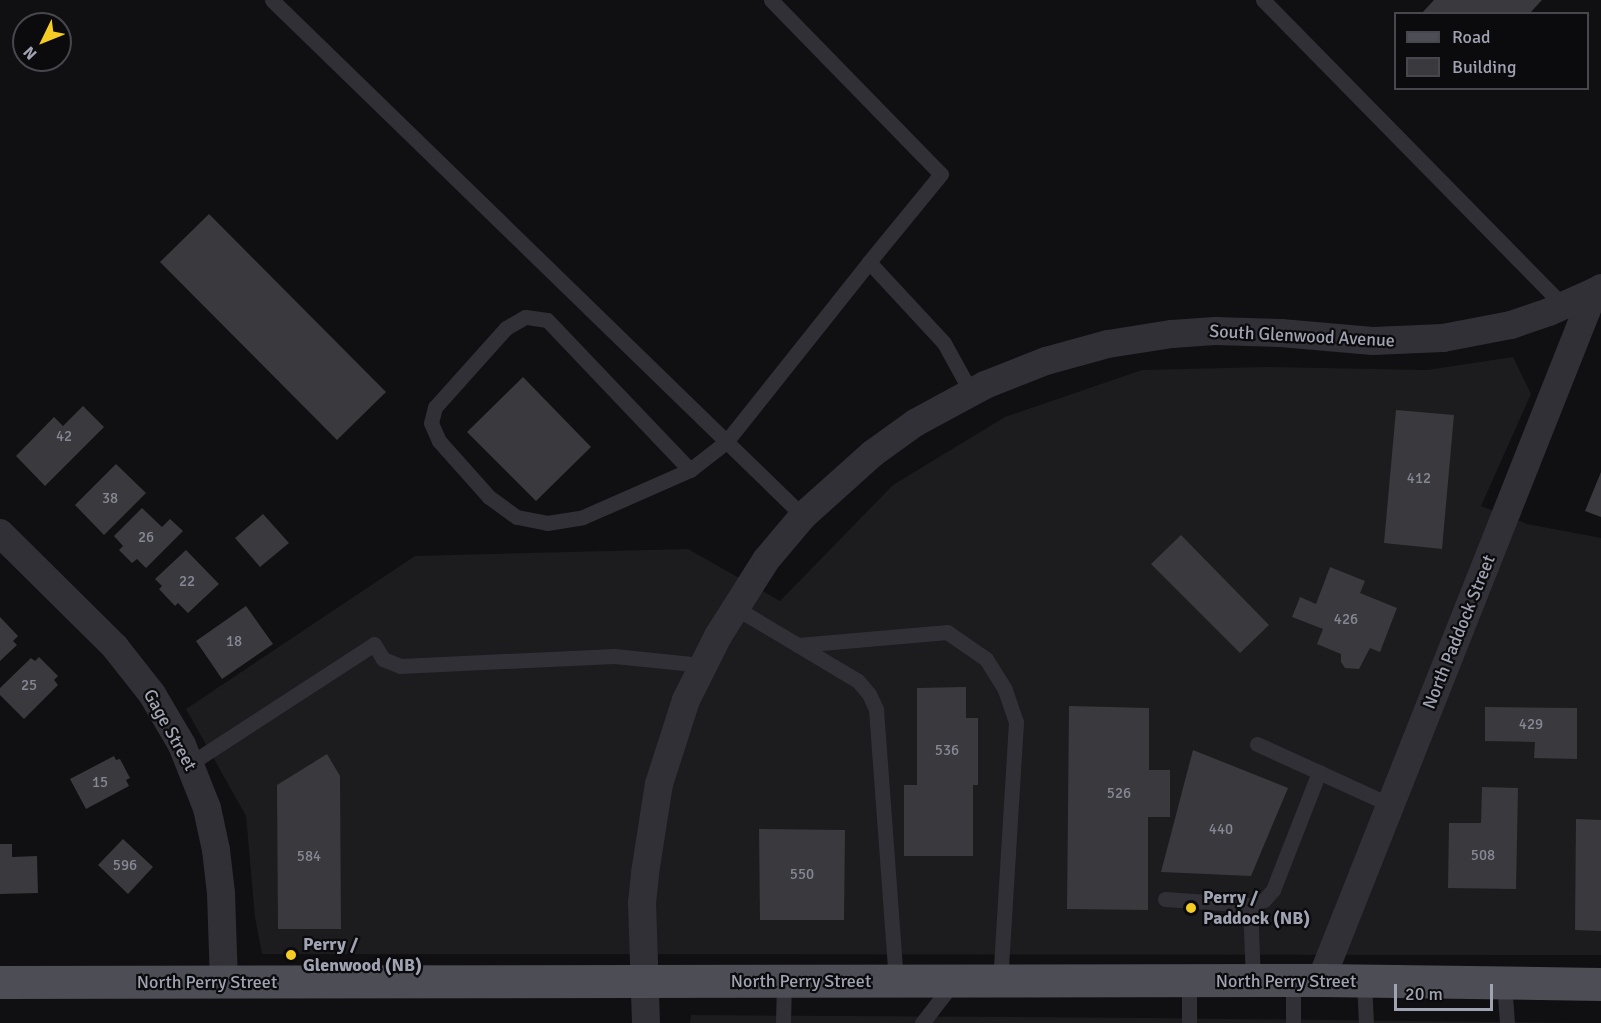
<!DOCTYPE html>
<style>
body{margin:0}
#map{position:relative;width:1601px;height:1023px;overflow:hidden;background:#100f11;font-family:Signika,sans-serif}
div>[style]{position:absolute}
.built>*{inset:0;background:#1c1b1e}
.building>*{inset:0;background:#3a393e}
.lane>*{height:15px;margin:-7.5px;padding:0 7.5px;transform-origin:7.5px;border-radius:7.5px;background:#303036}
.street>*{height:28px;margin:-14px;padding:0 14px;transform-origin:14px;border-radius:14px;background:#303036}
.primary>*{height:33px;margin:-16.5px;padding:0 16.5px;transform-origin:16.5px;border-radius:16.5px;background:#4c4d55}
.dots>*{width:16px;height:16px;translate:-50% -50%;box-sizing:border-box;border:3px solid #0b0a0c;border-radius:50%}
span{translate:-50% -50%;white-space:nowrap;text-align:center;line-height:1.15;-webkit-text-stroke:4.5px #0b0a0c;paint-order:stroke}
.number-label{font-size:15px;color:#868895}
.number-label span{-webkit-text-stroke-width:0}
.street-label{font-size:18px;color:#a0a3b2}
.poi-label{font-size:18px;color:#a0a3b2;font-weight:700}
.left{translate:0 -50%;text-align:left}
.legend{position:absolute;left:1394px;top:12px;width:195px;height:78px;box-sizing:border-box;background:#0b0a0c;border:2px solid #47474e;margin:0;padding:8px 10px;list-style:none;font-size:18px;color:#a0a3b2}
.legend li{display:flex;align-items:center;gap:12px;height:30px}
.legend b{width:30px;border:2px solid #47474e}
.north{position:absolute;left:12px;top:12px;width:60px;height:60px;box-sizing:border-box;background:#0b0a0c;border:2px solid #47474e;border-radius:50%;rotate:227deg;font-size:16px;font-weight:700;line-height:24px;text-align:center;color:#a0a3b2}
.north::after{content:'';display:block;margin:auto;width:21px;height:27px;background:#f5cc24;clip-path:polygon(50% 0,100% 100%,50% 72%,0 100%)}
.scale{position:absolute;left:1394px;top:984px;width:99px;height:27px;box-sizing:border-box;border:3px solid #a0a3b2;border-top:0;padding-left:8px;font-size:18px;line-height:21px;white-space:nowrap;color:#a0a3b2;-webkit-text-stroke:4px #0b0a0c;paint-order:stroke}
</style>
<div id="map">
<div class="built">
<div style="clip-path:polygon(1513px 357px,1531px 394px,1481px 506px,1527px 524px,1601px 538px,1601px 955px,262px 954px,255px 917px,246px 816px,186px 709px,415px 556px,688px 549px,780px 601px,893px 485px,1005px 417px,1142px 370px,1266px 367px,1427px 370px)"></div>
<div style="clip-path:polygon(691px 1015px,1154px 1018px,1581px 1023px,690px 1023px)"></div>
</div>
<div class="building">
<div style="clip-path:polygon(1434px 0,1542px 0,1529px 14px,1421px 14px)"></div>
<div style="clip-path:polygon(209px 214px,386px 392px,337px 440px,160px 262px)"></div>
<div style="clip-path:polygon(523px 377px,591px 447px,536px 501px,467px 432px)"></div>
<div style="clip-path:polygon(83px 406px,104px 427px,45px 486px,16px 456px,54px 417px,63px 426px)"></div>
<div style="clip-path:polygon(1396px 410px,1454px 415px,1442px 549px,1384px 543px)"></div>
<div style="clip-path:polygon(116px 464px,146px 493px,104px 535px,75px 505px)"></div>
<div style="clip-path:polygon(1601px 472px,1601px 517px,1585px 511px)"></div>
<div style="clip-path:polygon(142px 508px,162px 527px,170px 519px,183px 531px,146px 568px,137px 559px,132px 563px,119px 550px,123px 546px,114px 536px)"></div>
<div style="clip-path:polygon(263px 514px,289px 543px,260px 567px,235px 538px)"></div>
<div style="clip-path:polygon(1181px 535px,1269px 625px,1240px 653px,1151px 564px)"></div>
<div style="clip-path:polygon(186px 550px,219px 584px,188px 613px,178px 603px,175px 606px,159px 589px,162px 586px,155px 579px)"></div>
<div style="clip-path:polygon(1330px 567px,1365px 581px,1360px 593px,1397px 608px,1380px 652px,1370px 648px,1359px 669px,1345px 668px,1341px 662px,1341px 654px,1317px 644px,1323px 629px,1292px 617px,1300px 597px,1316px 604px)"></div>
<div style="clip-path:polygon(246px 606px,273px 644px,222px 679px,196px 641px)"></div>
<div style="clip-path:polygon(0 617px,18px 636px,13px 641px,17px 645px,0 661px)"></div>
<div style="clip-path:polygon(39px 657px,58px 676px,54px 680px,58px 685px,24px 719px,0 695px,0 688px,31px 658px,35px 661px)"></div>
<div style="clip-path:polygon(966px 687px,966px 718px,978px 718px,978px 785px,973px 785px,973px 856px,904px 856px,904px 785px,917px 785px,917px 688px)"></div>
<div style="clip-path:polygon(1069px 706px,1149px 708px,1149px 770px,1170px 770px,1170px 817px,1148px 817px,1148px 910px,1067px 909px)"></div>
<div style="clip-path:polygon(1485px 707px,1577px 708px,1577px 759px,1534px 758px,1535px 742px,1485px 741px)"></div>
<div style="clip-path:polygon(1193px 750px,1288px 788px,1251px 876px,1161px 872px)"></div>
<div style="clip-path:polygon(327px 754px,340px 776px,341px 929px,278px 929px,277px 785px)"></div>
<div style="clip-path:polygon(114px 756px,116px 760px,120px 759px,130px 778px,126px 780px,129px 786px,86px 809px,70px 779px)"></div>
<div style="clip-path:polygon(1482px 787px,1518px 788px,1516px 889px,1448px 888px,1449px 823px,1481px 823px)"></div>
<div style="clip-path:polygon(1576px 819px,1601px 820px,1601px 931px,1575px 930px)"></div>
<div style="clip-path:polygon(759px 829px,845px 830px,844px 920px,760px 920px)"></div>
<div style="clip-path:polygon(123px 839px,153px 867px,128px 894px,98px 865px)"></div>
<div style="clip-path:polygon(0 844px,12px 844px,12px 857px,37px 856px,38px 893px,0 894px)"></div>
</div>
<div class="lane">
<div style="left:272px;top:0;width:740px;rotate:44.18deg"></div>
<div style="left:771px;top:0;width:243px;rotate:45.7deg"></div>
<div style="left:941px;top:174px;width:114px;rotate:129.3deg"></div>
<div style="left:869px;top:262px;width:110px;rotate:47.2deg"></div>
<div style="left:944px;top:343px;width:56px;rotate:61.1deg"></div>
<div style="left:1263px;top:0;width:429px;rotate:45.5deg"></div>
<div style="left:690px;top:470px;width:207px;rotate:-133.6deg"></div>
<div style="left:547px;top:320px;width:22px;rotate:-172deg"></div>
<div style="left:525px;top:317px;width:22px;rotate:150deg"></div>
<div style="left:506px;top:328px;width:106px;rotate:131.9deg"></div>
<div style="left:435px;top:407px;width:16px;rotate:104deg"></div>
<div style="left:431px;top:423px;width:20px;rotate:66deg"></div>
<div style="left:439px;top:441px;width:75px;rotate:48.2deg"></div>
<div style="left:489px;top:497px;width:34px;rotate:36deg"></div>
<div style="left:517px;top:517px;width:31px;rotate:11deg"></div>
<div style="left:547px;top:523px;width:36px;rotate:-9deg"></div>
<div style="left:583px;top:517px;width:117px;rotate:-23.7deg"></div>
<div style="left:690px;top:470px;width:46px;rotate:-37.9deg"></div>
<div style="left:726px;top:442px;width:230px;rotate:-51.5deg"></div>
<div style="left:734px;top:607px;width:144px;rotate:30.8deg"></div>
<div style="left:858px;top:681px;width:17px;rotate:50deg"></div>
<div style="left:869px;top:694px;width:17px;rotate:65deg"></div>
<div style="left:876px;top:709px;width:273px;rotate:85.8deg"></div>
<div style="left:798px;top:645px;width:150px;rotate:-5deg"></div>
<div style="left:947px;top:632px;width:47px;rotate:34.7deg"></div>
<div style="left:986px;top:659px;width:36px;rotate:58deg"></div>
<div style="left:1005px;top:690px;width:34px;rotate:71deg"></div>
<div style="left:1016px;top:722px;width:260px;rotate:93.5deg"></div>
<div style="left:1257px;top:744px;width:147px;rotate:24.5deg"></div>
<div style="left:191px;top:763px;width:218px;rotate:-33deg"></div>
<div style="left:374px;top:644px;width:17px;rotate:59deg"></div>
<div style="left:383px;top:659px;width:18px;rotate:22deg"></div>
<div style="left:400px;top:666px;width:214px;rotate:-2.7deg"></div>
<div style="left:614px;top:656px;width:88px;rotate:5.8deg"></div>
<div style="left:1165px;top:899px;width:85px;rotate:4deg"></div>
<div style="left:1250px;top:905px;width:15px;rotate:-20deg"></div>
<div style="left:1264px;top:900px;width:13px;rotate:-48deg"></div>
<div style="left:1273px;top:890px;width:127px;rotate:-68.7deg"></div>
<div style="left:1250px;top:905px;width:75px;rotate:87.7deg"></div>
<div style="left:1293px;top:980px;width:43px;rotate:90deg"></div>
<div style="left:1364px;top:981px;width:42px;rotate:87.3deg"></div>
<div style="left:1504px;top:982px;width:41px;rotate:85.8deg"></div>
<div style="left:783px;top:1023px;width:42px;rotate:-88.6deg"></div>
<div style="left:922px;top:1023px;width:51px;rotate:-52.2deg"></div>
<div style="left:1189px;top:1023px;width:43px;rotate:-90deg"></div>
</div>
<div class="street">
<div style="left:0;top:533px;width:162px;rotate:44.7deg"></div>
<div style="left:115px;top:647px;width:60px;rotate:51.8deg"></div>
<div style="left:152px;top:694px;width:59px;rotate:59.5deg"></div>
<div style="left:182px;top:745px;width:68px;rotate:68.4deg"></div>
<div style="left:207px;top:808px;width:43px;rotate:77.9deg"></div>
<div style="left:216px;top:850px;width:43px;rotate:83.4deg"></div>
<div style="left:221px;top:893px;width:89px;rotate:88.1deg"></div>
<div style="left:1321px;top:980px;width:740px;rotate:-68.36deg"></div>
<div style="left:1594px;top:292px;width:8px;rotate:-30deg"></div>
<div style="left:646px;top:1023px;width:120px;rotate:-91.9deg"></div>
<div style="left:642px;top:903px;width:30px;rotate:-84deg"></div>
<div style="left:645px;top:873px;width:90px;rotate:-81.1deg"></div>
<div style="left:659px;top:784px;width:88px;rotate:-72.2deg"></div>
<div style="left:686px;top:700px;width:72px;rotate:-63.4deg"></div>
<div style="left:718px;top:636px;width:90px;rotate:-57.7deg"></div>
<div style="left:766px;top:560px;width:57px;rotate:-49.9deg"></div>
<div style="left:803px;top:516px;width:93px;rotate:-41.9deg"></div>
<div style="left:872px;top:454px;width:53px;rotate:-35.8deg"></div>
<div style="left:915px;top:423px;width:80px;rotate:-28.5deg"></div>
<div style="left:985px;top:385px;width:66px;rotate:-21.5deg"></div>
<div style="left:1046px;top:361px;width:64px;rotate:-15.3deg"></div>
<div style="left:1108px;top:344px;width:65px;rotate:-8.9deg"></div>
<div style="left:1172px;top:334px;width:43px;rotate:-4deg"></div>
<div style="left:1215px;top:331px;width:66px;rotate:1.7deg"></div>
<div style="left:1281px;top:333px;width:92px;rotate:5deg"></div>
<div style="left:1373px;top:341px;width:70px;rotate:-2.5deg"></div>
<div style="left:1443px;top:338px;width:69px;rotate:-10.8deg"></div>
<div style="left:1511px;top:325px;width:40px;rotate:-18.9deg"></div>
<div style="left:1549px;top:312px;width:49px;rotate:-24deg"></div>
</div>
<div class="primary">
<div style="left:0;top:982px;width:1321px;rotate:-0.09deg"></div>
<div style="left:1321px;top:980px;width:280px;rotate:0.8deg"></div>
</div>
<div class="dots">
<div style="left:1191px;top:908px;background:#f5cc24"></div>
<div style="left:291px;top:955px;background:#f5cc24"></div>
</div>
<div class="number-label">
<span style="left:64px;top:437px">42</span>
<span style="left:1419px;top:479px">412</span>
<span style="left:110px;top:499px">38</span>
<span style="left:146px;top:538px">26</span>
<span style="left:187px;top:582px">22</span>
<span style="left:1346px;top:620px">426</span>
<span style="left:234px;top:642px">18</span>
<span style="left:29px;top:686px">25</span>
<span style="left:1531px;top:725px">429</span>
<span style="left:947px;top:751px">536</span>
<span style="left:100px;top:783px">15</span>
<span style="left:1119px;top:794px">526</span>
<span style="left:1221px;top:830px">440</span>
<span style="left:1483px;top:856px">508</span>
<span style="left:309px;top:857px">584</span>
<span style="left:125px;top:866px">596</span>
<span style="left:802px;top:875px">550</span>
</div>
<div class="street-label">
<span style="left:1302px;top:336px;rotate:3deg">South Glenwood Avenue</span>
<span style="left:1459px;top:632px;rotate:-68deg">North Paddock Street</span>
<span style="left:170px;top:730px;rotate:61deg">Gage Street</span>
<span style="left:801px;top:981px">North Perry Street</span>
<span style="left:1286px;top:981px">North Perry Street</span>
<span style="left:207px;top:982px">North Perry Street</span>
</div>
<div class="poi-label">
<span class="left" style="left:1203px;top:908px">Perry /<br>Paddock (NB)</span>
<span class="left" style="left:303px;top:955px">Perry /<br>Glenwood (NB)</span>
</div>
<ul class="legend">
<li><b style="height:8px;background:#4c4d55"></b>Road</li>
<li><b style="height:16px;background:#3a393e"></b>Building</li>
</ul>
<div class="north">N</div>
<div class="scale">20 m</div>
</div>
